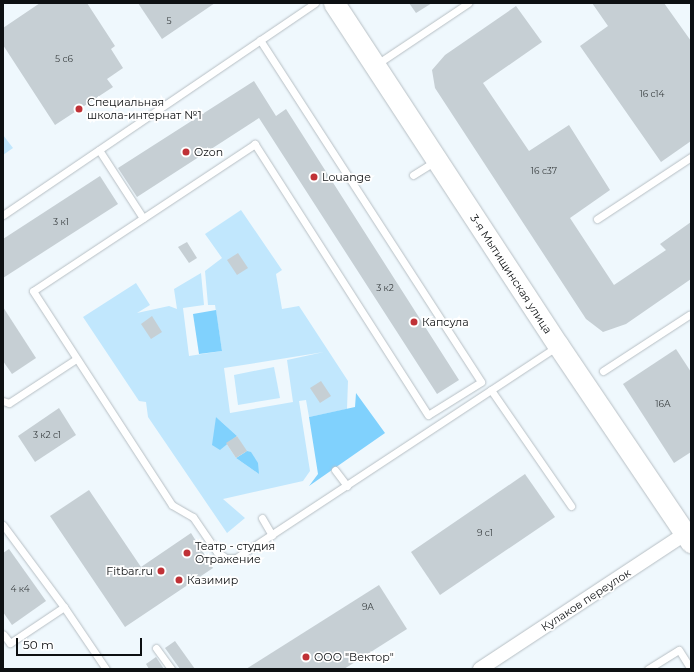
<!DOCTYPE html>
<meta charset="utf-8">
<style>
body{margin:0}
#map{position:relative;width:694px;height:672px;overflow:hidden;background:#eff8fd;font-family:Montserrat,sans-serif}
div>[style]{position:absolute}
.green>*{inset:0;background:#c1e7fd}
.forest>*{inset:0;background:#80d1fd}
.building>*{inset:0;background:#c6cfd4}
.roads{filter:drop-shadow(0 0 1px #b7bfc4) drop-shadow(0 0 1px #b7bfc4)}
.lane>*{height:7px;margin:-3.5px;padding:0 3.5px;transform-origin:3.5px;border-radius:3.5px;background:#fff}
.street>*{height:14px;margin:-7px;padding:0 7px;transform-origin:7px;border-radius:7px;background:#fff}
.secondary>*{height:21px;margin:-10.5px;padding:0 10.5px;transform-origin:10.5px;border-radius:10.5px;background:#fff}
.dots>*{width:11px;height:11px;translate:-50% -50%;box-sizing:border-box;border:2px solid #fff;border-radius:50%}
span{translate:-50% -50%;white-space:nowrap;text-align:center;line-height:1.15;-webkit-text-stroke:3.5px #fff;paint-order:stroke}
.number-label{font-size:9px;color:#3b4042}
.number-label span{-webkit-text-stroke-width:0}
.poi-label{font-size:11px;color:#0d1012}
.left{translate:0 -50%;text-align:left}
.right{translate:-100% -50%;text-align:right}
.street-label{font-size:11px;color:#0d1012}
.frame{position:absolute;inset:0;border:4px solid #0d1012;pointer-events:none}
.scale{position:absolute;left:16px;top:638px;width:126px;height:18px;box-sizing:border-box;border:2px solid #0d1012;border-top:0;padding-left:5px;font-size:12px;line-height:14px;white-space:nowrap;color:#0d1012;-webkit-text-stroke:3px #fff;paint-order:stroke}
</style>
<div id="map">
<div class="green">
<div style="clip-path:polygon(3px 135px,13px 148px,3px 155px)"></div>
<div style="clip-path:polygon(evenodd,241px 210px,282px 270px,276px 274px,282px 309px,299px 306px,348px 381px,347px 409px,309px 417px,306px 400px,299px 401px,310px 471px,303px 481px,223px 499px,245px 518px,227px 533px,148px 417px,146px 402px,139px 401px,83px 317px,136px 283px,150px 305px,137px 313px,169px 306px,177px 309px,174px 289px,201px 273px,204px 305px,183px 308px,189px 356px,222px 351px,215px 305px,208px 305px,205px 271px,222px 258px,205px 234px,241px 210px,324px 352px,287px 360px,293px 402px,230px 413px,224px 368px,324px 352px,241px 210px,216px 417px,237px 436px,259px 474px,236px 458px,226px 443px,216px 417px)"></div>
<div style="clip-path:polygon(274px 367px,280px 398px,238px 405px,234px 375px)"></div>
</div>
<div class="forest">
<div style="clip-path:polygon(216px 310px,222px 351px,199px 354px,193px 314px)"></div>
<div style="clip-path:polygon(356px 393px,385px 433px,309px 486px,318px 474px,309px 417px,355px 407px)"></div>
<div style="clip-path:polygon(216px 417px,237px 436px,220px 450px,212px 445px)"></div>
<div style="clip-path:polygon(247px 451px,251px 452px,258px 463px,259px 474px,236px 458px)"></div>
</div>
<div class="building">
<div style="clip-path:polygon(40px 3px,87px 3px,115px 46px,111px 49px,123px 68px,107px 79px,113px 87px,55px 125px,3px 45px,3px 28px)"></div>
<div style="clip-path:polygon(138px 3px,215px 3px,162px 39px)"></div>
<div style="clip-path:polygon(409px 3px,432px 3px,416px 13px)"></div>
<div style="clip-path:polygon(592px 3px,664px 3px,691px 41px,691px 141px,661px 162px,580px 46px,608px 26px)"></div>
<div style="clip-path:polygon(516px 6px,542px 42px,483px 83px,529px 151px,569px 125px,610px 190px,570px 218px,614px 285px,666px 250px,660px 244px,691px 222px,691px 279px,626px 324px,603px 332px,586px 319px,435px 88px,432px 70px,445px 55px)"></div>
<div style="clip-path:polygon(254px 81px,276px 116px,286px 109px,459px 380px,437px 394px,259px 118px,137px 197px,118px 168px)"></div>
<div style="clip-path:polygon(100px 176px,118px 204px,3px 278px,3px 239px)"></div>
<div style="clip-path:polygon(187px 242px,197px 258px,189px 263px,178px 247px)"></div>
<div style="clip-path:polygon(238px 253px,248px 268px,237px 275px,227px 260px)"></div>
<div style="clip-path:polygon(3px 307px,36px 358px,12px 374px,3px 361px)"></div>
<div style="clip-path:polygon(152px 316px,162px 332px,151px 339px,141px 324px)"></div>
<div style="clip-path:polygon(676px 349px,691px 372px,691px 452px,674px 463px,623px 384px)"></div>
<div style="clip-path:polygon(321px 381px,331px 396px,320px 403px,310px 388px)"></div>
<div style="clip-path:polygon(59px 408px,76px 435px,35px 462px,18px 436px)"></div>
<div style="clip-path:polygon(237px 436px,247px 451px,236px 458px,226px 443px)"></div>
<div style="clip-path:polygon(525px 474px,555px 517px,440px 595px,411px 552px)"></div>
<div style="clip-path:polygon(89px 490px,141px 567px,191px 533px,213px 568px,125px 627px,50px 516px)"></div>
<div style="clip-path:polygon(9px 549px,46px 601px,12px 625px,3px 612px,3px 553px)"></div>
<div style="clip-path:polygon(379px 585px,407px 629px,344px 669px,246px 669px)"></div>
<div style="clip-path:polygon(175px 641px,195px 669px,180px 669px,165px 648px)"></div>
<div style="clip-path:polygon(156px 657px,164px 669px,149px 669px,146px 664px)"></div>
</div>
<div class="roads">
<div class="lane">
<div style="left:260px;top:40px;width:407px;rotate:57.1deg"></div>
<div style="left:481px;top:382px;width:62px;rotate:148.1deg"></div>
<div style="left:428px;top:415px;width:322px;rotate:-122.6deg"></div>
<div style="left:255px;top:144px;width:266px;rotate:146.5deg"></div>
<div style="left:33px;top:291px;width:255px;rotate:57deg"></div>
<div style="left:172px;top:505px;width:24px;rotate:30deg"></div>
<div style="left:193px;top:517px;width:42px;rotate:55.6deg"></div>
<div style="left:217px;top:552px;width:11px;rotate:34deg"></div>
<div style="left:226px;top:558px;width:10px"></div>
<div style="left:236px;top:558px;width:385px;rotate:-33.4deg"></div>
<div style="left:377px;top:64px;width:110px;rotate:-33.8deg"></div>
<div style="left:99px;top:150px;width:81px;rotate:57.1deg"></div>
<div style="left:413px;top:175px;width:26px;rotate:-32deg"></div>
<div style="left:3px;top:215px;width:377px;rotate:-34.2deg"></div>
<div style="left:597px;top:219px;width:113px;rotate:-33.4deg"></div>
<div style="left:603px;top:371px;width:103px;rotate:-33.1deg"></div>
<div style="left:491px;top:390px;width:141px;rotate:55.4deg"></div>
<div style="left:3px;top:401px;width:6px;rotate:18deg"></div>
<div style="left:9px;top:403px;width:80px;rotate:-33.3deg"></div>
<div style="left:335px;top:470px;width:20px;rotate:53deg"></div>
<div style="left:262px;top:518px;width:20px;rotate:60deg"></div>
<div style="left:3px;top:525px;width:102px;rotate:53.4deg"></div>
<div style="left:64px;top:607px;width:65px;rotate:146.3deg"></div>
<div style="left:10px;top:643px;width:11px;rotate:-128deg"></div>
<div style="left:64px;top:607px;width:75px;rotate:55.9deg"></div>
<div style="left:156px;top:648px;width:26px;rotate:54deg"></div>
<div style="left:648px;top:669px;width:36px;rotate:-32deg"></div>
<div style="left:679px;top:650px;width:22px;rotate:58deg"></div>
</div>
<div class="street">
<div style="left:480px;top:669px;width:253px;rotate:-33.4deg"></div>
</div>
<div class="secondary">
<div style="left:334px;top:3px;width:409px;rotate:56.8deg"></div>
<div style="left:558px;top:345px;width:238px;rotate:56deg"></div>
</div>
</div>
<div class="dots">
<div style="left:79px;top:109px;background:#c03136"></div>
<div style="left:186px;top:152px;background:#c03136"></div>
<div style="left:314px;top:177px;background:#c03136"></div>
<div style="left:414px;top:322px;background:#c03136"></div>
<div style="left:187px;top:553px;background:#c03136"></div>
<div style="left:161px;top:571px;background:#c03136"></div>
<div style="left:179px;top:580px;background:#c03136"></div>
<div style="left:306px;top:657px;background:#c03136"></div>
</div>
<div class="number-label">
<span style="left:169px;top:21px">5</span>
<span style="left:64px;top:59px">5 с6</span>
<span style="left:652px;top:94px">16 с14</span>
<span style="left:544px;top:171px">16 с37</span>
<span style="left:61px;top:222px">3 к1</span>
<span style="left:385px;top:288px">3 к2</span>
<span style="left:663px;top:404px">16А</span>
<span style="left:47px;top:435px">3 к2 с1</span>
<span style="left:485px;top:533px">9 с1</span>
<span style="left:20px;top:589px">4 к4</span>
<span style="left:368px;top:607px">9А</span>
</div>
<div class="poi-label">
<span class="left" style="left:87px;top:109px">Специальная<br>школа-интернат №1</span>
<span class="left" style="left:194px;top:152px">Ozon</span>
<span class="left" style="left:322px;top:177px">Louange</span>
<span class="left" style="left:422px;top:322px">Капсула</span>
<span class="left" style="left:195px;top:553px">Театр - студия<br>Отражение</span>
<span class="right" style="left:153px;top:571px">Fitbar.ru</span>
<span class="left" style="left:187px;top:580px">Казимир</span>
<span class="left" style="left:314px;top:657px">ООО "Вектор"</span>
</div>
<div class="street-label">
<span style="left:511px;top:274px;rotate:57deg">3-я Мытищинская улица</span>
<span style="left:586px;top:600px;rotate:-33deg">Кулаков переулок</span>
</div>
<div class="frame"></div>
<div class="scale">50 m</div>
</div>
